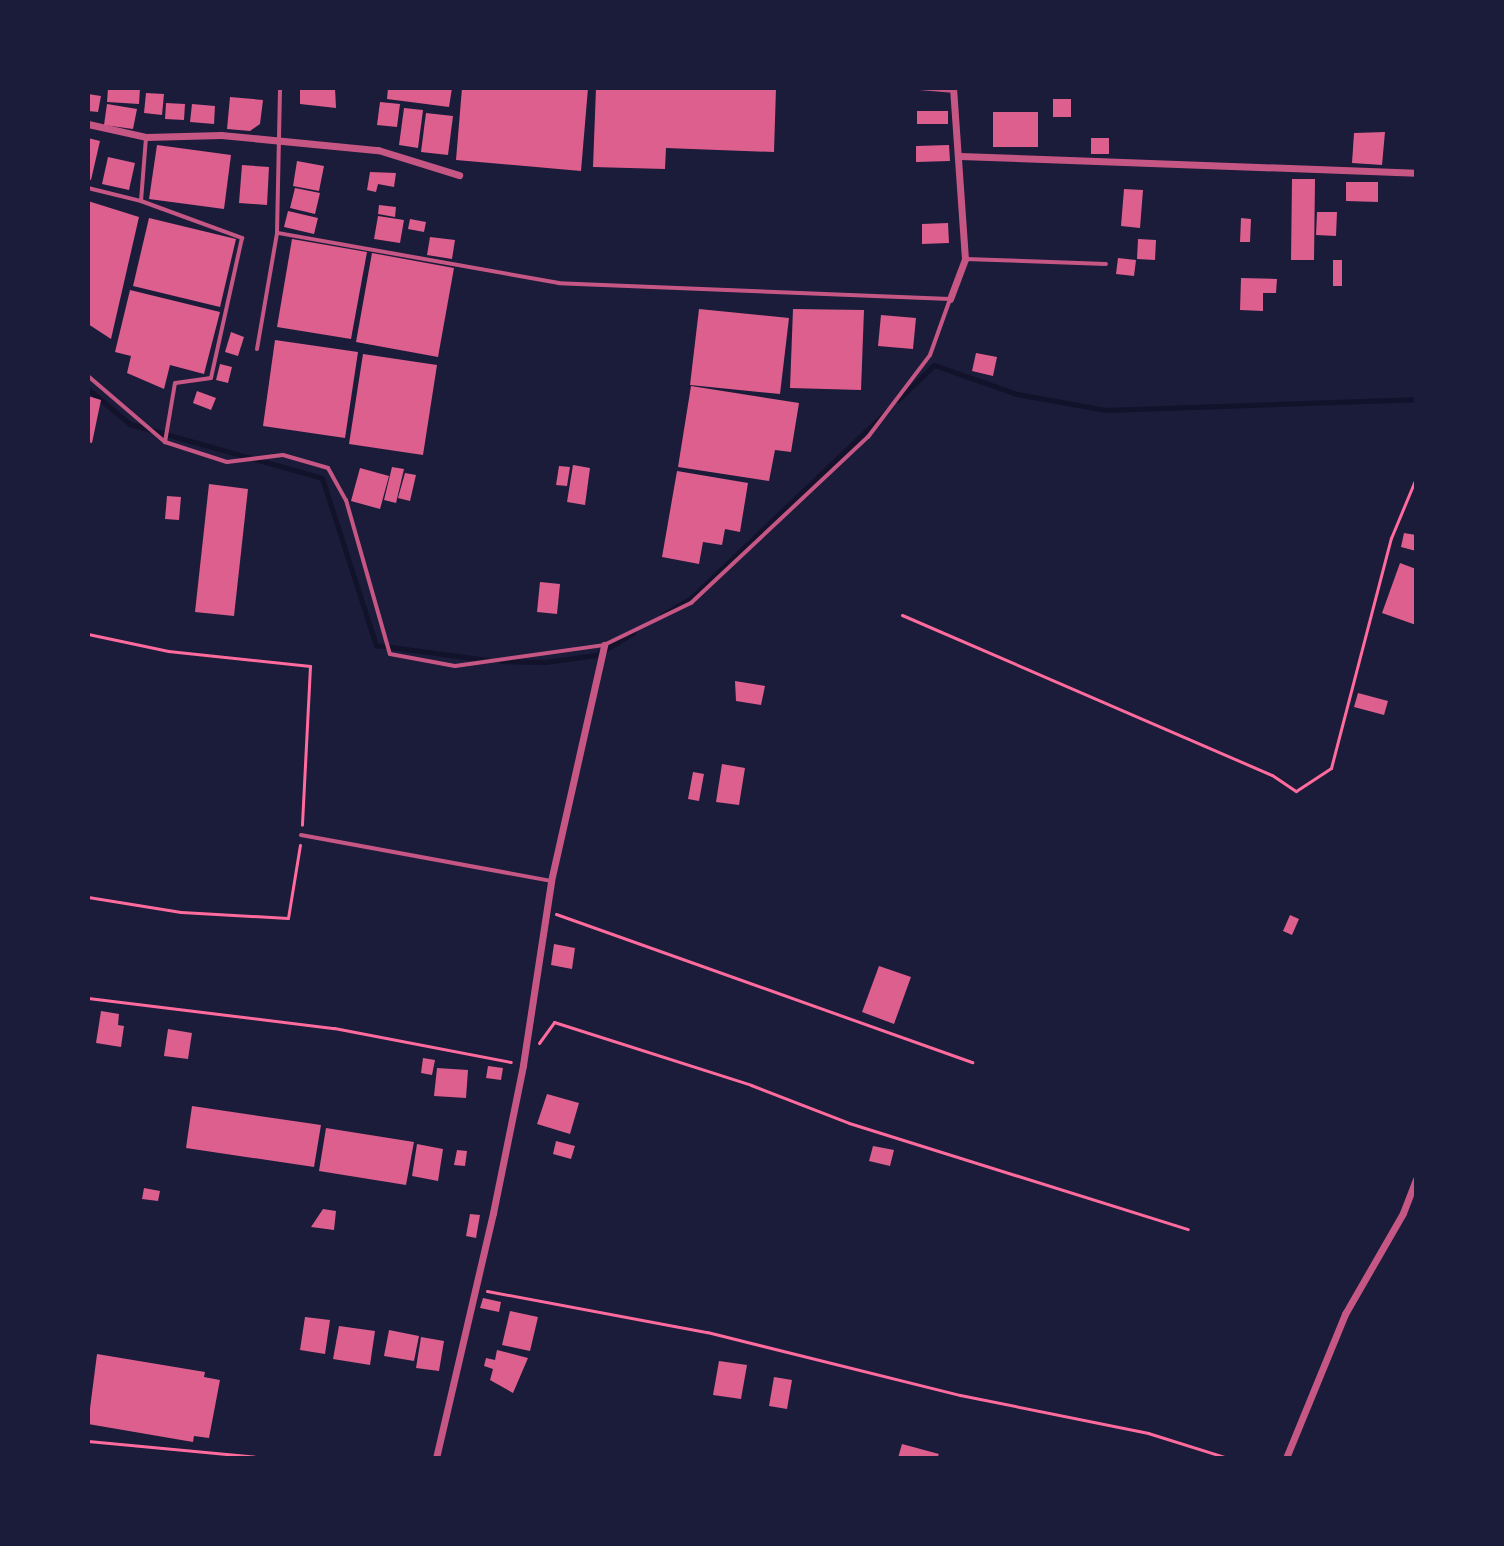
<!DOCTYPE html>
<style>
body{margin:0}
#map{position:relative;width:1504px;height:1546px;overflow:hidden;background:#1b1b3a;font-family:"Sofia Sans Condensed",sans-serif}
div>[style]{position:absolute}
.stream>*{height:5px;margin:-2.5px;padding:0 2.5px;transform-origin:2.5px;border-radius:2.5px;background:#12122b}
.building>*{inset:0;background:#dd5f8e}
.path>*{height:3px;margin:-1.5px;padding:0 1.5px;transform-origin:1.5px;border-radius:1.5px;background:#ff6b9d}
.service>*{height:4px;margin:-2px;padding:0 2px;transform-origin:2px;border-radius:2px;background:#c65784}
.minor>*{height:7px;margin:-3.5px;padding:0 3.5px;transform-origin:3.5px;border-radius:3.5px;background:#c65784}
span{translate:-50% -50%;white-space:nowrap;text-align:center;line-height:1.15;-webkit-text-stroke:6px #1b1b3a;paint-order:stroke}
.frame{position:absolute;inset:0;border:90px solid #1b1b3a;pointer-events:none}
</style>
<div id="map">
<div class="stream">
<div style="left:88px;top:389px;width:55px;rotate:39.8deg"></div>
<div style="left:130px;top:424px;width:199px;rotate:15.7deg"></div>
<div style="left:322px;top:478px;width:176px;rotate:72.1deg"></div>
<div style="left:376px;top:645px;width:112px;rotate:7.7deg"></div>
<div style="left:898px;top:400px;width:50px;rotate:-44.2deg"></div>
<div style="left:934px;top:365px;width:88px;rotate:19.3deg"></div>
<div style="left:1017px;top:394px;width:90px;rotate:10.2deg"></div>
<div style="left:1106px;top:410px;width:310px;rotate:-2deg"></div>
<div style="left:662px;top:615px;width:32px;rotate:-30deg"></div>
<div style="left:690px;top:599px;width:274px;rotate:-43.7deg"></div>
<div style="left:501px;top:661px;width:44px;rotate:1.3deg"></div>
<div style="left:545px;top:662px;width:51px;rotate:-7.8deg"></div>
<div style="left:596px;top:655px;width:43px;rotate:-30.7deg"></div>
</div>
<div class="building">
<div style="clip-path:polygon(108px 88px,140px 88px,139px 104px,107px 102px)"></div>
<div style="clip-path:polygon(300px 88px,335px 88px,336px 108px,300px 104px)"></div>
<div style="clip-path:polygon(388px 88px,452px 88px,449px 107px,387px 99px)"></div>
<div style="clip-path:polygon(462px 88px,588px 88px,581px 171px,456px 160px)"></div>
<div style="clip-path:polygon(596px 88px,776px 88px,774px 152px,666px 148px,665px 169px,593px 167px)"></div>
<div style="clip-path:polygon(146px 93px,164px 94px,162px 115px,144px 113px)"></div>
<div style="clip-path:polygon(88px 94px,101px 96px,98px 112px,88px 111px)"></div>
<div style="clip-path:polygon(230px 97px,263px 100px,260px 124px,250px 131px,227px 129px)"></div>
<div style="clip-path:polygon(1053px 99px,1071px 99px,1071px 117px,1053px 117px)"></div>
<div style="clip-path:polygon(380px 102px,400px 104px,397px 127px,377px 125px)"></div>
<div style="clip-path:polygon(166px 103px,185px 104px,184px 120px,165px 119px)"></div>
<div style="clip-path:polygon(107px 104px,137px 109px,133px 129px,104px 125px)"></div>
<div style="clip-path:polygon(192px 104px,215px 106px,214px 124px,190px 122px)"></div>
<div style="clip-path:polygon(404px 108px,423px 110px,418px 148px,399px 145px)"></div>
<div style="clip-path:polygon(917px 111px,948px 111px,948px 124px,917px 124px)"></div>
<div style="clip-path:polygon(993px 112px,1038px 112px,1038px 147px,993px 147px)"></div>
<div style="clip-path:polygon(426px 113px,453px 116px,448px 155px,421px 152px)"></div>
<div style="clip-path:polygon(1385px 132px,1382px 165px,1352px 163px,1354px 133px)"></div>
<div style="clip-path:polygon(88px 138px,100px 141px,91px 180px,88px 179px)"></div>
<div style="clip-path:polygon(1091px 138px,1109px 138px,1109px 154px,1091px 154px)"></div>
<div style="clip-path:polygon(157px 145px,231px 155px,224px 209px,149px 199px)"></div>
<div style="clip-path:polygon(949px 145px,950px 161px,916px 162px,916px 146px)"></div>
<div style="clip-path:polygon(108px 157px,135px 163px,129px 190px,102px 184px)"></div>
<div style="clip-path:polygon(297px 161px,324px 166px,319px 191px,293px 186px)"></div>
<div style="clip-path:polygon(242px 165px,269px 167px,267px 205px,239px 203px)"></div>
<div style="clip-path:polygon(370px 172px,396px 173px,394px 187px,378px 184px,376px 192px,367px 190px)"></div>
<div style="clip-path:polygon(1292px 179px,1315px 179px,1314px 260px,1291px 260px)"></div>
<div style="clip-path:polygon(1346px 182px,1378px 182px,1378px 202px,1346px 201px)"></div>
<div style="clip-path:polygon(295px 188px,320px 193px,315px 214px,290px 208px)"></div>
<div style="clip-path:polygon(1124px 189px,1143px 190px,1140px 228px,1121px 226px)"></div>
<div style="clip-path:polygon(88px 201px,139px 217px,111px 339px,88px 324px)"></div>
<div style="clip-path:polygon(379px 205px,396px 207px,395px 217px,378px 214px)"></div>
<div style="clip-path:polygon(288px 211px,318px 218px,314px 234px,284px 227px)"></div>
<div style="clip-path:polygon(1317px 212px,1337px 212px,1336px 236px,1316px 235px)"></div>
<div style="clip-path:polygon(378px 216px,404px 220px,400px 243px,374px 239px)"></div>
<div style="clip-path:polygon(149px 218px,236px 239px,220px 307px,133px 286px)"></div>
<div style="clip-path:polygon(1241px 218px,1251px 219px,1250px 242px,1240px 242px)"></div>
<div style="clip-path:polygon(410px 219px,426px 222px,424px 232px,408px 229px)"></div>
<div style="clip-path:polygon(948px 223px,949px 243px,922px 244px,922px 224px)"></div>
<div style="clip-path:polygon(430px 237px,455px 240px,452px 259px,427px 255px)"></div>
<div style="clip-path:polygon(292px 239px,367px 252px,351px 339px,277px 327px)"></div>
<div style="clip-path:polygon(1138px 239px,1156px 240px,1155px 260px,1137px 259px)"></div>
<div style="clip-path:polygon(372px 253px,454px 268px,438px 357px,356px 342px)"></div>
<div style="clip-path:polygon(1118px 258px,1136px 260px,1134px 276px,1116px 274px)"></div>
<div style="clip-path:polygon(1333px 260px,1342px 260px,1342px 286px,1333px 286px)"></div>
<div style="clip-path:polygon(1241px 278px,1277px 279px,1276px 293px,1263px 293px,1263px 311px,1240px 310px)"></div>
<div style="clip-path:polygon(130px 290px,220px 312px,204px 374px,170px 365px,164px 389px,127px 373px,131px 356px,115px 352px)"></div>
<div style="clip-path:polygon(699px 309px,789px 318px,780px 394px,690px 385px)"></div>
<div style="clip-path:polygon(793px 309px,864px 310px,861px 390px,790px 388px)"></div>
<div style="clip-path:polygon(881px 315px,916px 318px,913px 349px,878px 346px)"></div>
<div style="clip-path:polygon(231px 332px,244px 337px,238px 356px,225px 352px)"></div>
<div style="clip-path:polygon(275px 340px,358px 352px,345px 438px,263px 426px)"></div>
<div style="clip-path:polygon(976px 353px,997px 357px,993px 376px,972px 371px)"></div>
<div style="clip-path:polygon(363px 354px,437px 365px,423px 455px,349px 444px)"></div>
<div style="clip-path:polygon(220px 364px,232px 367px,228px 383px,216px 380px)"></div>
<div style="clip-path:polygon(691px 386px,799px 403px,791px 452px,775px 450px,769px 481px,678px 467px)"></div>
<div style="clip-path:polygon(197px 391px,216px 398px,211px 410px,193px 403px)"></div>
<div style="clip-path:polygon(88px 396px,101px 400px,92px 443px,88px 442px)"></div>
<div style="clip-path:polygon(573px 465px,590px 468px,585px 505px,567px 502px)"></div>
<div style="clip-path:polygon(559px 466px,570px 467px,567px 486px,556px 485px)"></div>
<div style="clip-path:polygon(392px 467px,404px 469px,396px 503px,384px 500px)"></div>
<div style="clip-path:polygon(360px 468px,389px 476px,380px 509px,351px 501px)"></div>
<div style="clip-path:polygon(677px 471px,748px 483px,740px 532px,725px 529px,722px 545px,703px 542px,699px 564px,662px 557px)"></div>
<div style="clip-path:polygon(405px 473px,416px 475px,410px 501px,398px 498px)"></div>
<div style="clip-path:polygon(209px 484px,248px 489px,234px 616px,195px 612px)"></div>
<div style="clip-path:polygon(167px 496px,181px 497px,179px 520px,165px 519px)"></div>
<div style="clip-path:polygon(1404px 533px,1416px 535px,1416px 551px,1401px 547px)"></div>
<div style="clip-path:polygon(1400px 563px,1416px 569px,1416px 625px,1382px 613px)"></div>
<div style="clip-path:polygon(540px 582px,560px 584px,557px 614px,537px 612px)"></div>
<div style="clip-path:polygon(735px 681px,765px 686px,761px 705px,736px 701px)"></div>
<div style="clip-path:polygon(1358px 693px,1388px 701px,1384px 715px,1354px 707px)"></div>
<div style="clip-path:polygon(722px 764px,745px 768px,739px 805px,716px 802px)"></div>
<div style="clip-path:polygon(693px 772px,704px 774px,699px 801px,688px 799px)"></div>
<div style="clip-path:polygon(1290px 915px,1299px 919px,1292px 935px,1283px 931px)"></div>
<div style="clip-path:polygon(554px 944px,575px 948px,572px 969px,551px 965px)"></div>
<div style="clip-path:polygon(879px 966px,911px 977px,894px 1024px,862px 1012px)"></div>
<div style="clip-path:polygon(101px 1011px,119px 1014px,118px 1025px,124px 1026px,121px 1047px,96px 1043px)"></div>
<div style="clip-path:polygon(168px 1029px,192px 1033px,188px 1059px,164px 1056px)"></div>
<div style="clip-path:polygon(423px 1058px,435px 1060px,432px 1075px,421px 1073px)"></div>
<div style="clip-path:polygon(488px 1066px,503px 1068px,501px 1080px,486px 1078px)"></div>
<div style="clip-path:polygon(437px 1068px,468px 1070px,466px 1098px,434px 1096px)"></div>
<div style="clip-path:polygon(547px 1094px,579px 1103px,570px 1134px,537px 1124px)"></div>
<div style="clip-path:polygon(192px 1106px,321px 1125px,314px 1167px,186px 1148px)"></div>
<div style="clip-path:polygon(326px 1128px,414px 1142px,406px 1185px,319px 1171px)"></div>
<div style="clip-path:polygon(556px 1141px,575px 1146px,571px 1159px,553px 1154px)"></div>
<div style="clip-path:polygon(417px 1144px,443px 1149px,438px 1181px,412px 1176px)"></div>
<div style="clip-path:polygon(873px 1146px,894px 1150px,890px 1166px,869px 1161px)"></div>
<div style="clip-path:polygon(457px 1150px,467px 1151px,465px 1166px,454px 1165px)"></div>
<div style="clip-path:polygon(144px 1188px,160px 1191px,158px 1201px,142px 1199px)"></div>
<div style="clip-path:polygon(323px 1209px,336px 1211px,334px 1230px,311px 1227px)"></div>
<div style="clip-path:polygon(470px 1214px,480px 1215px,476px 1238px,466px 1236px)"></div>
<div style="clip-path:polygon(483px 1298px,501px 1302px,499px 1312px,480px 1308px)"></div>
<div style="clip-path:polygon(510px 1311px,538px 1317px,530px 1351px,502px 1345px)"></div>
<div style="clip-path:polygon(305px 1317px,330px 1320px,325px 1354px,300px 1350px)"></div>
<div style="clip-path:polygon(339px 1326px,375px 1331px,370px 1365px,333px 1359px)"></div>
<div style="clip-path:polygon(389px 1330px,419px 1336px,414px 1361px,384px 1356px)"></div>
<div style="clip-path:polygon(421px 1337px,444px 1341px,439px 1371px,416px 1368px)"></div>
<div style="clip-path:polygon(497px 1350px,528px 1358px,513px 1393px,490px 1380px,493px 1369px,484px 1366px,486px 1358px,495px 1360px)"></div>
<div style="clip-path:polygon(97px 1354px,205px 1372px,204px 1377px,220px 1380px,209px 1438px,194px 1436px,193px 1442px,88px 1424px)"></div>
<div style="clip-path:polygon(719px 1361px,747px 1365px,741px 1399px,713px 1395px)"></div>
<div style="clip-path:polygon(774px 1377px,792px 1380px,787px 1409px,769px 1406px)"></div>
<div style="clip-path:polygon(902px 1444px,939px 1454px,937px 1458px,898px 1458px)"></div>
</div>
<div class="path">
<div style="left:902px;top:615px;width:403px;rotate:23.4deg"></div>
<div style="left:1272px;top:775px;width:29px;rotate:34deg"></div>
<div style="left:1296px;top:791px;width:42px;rotate:-33.3deg"></div>
<div style="left:1331px;top:768px;width:238px;rotate:-75.4deg"></div>
<div style="left:1391px;top:538px;width:65px;rotate:-67.4deg"></div>
<div style="left:88px;top:634px;width:82px;rotate:12deg"></div>
<div style="left:168px;top:651px;width:143px;rotate:6deg"></div>
<div style="left:310px;top:666px;width:159px;rotate:92.9deg"></div>
<div style="left:88px;top:897px;width:94px;rotate:9.2deg"></div>
<div style="left:181px;top:912px;width:107px;rotate:3.2deg"></div>
<div style="left:288px;top:918px;width:74px;rotate:-80.7deg"></div>
<div style="left:556px;top:914px;width:442px;rotate:19.6deg"></div>
<div style="left:88px;top:998px;width:248px;rotate:7deg"></div>
<div style="left:334px;top:1028px;width:180px;rotate:10.9deg"></div>
<div style="left:539px;top:1043px;width:26px;rotate:-54deg"></div>
<div style="left:554px;top:1022px;width:207px;rotate:17.7deg"></div>
<div style="left:751px;top:1085px;width:105px;rotate:21.2deg"></div>
<div style="left:849px;top:1123px;width:355px;rotate:17.4deg"></div>
<div style="left:487px;top:1291px;width:224px;rotate:10.6deg"></div>
<div style="left:707px;top:1332px;width:261px;rotate:14deg"></div>
<div style="left:960px;top:1395px;width:192px;rotate:11.4deg"></div>
<div style="left:1148px;top:1433px;width:84px;rotate:17.4deg"></div>
<div style="left:88px;top:1441px;width:180px;rotate:5.4deg"></div>
</div>
<div class="service">
<div style="left:919px;top:88px;width:33px;rotate:5deg"></div>
<div style="left:88px;top:188px;width:55px;rotate:13.8deg"></div>
<div style="left:141px;top:201px;width:108px;rotate:20.1deg"></div>
<div style="left:242px;top:238px;width:143px;rotate:102.5deg"></div>
<div style="left:211px;top:378px;width:36px;rotate:172deg"></div>
<div style="left:175px;top:383px;width:60px;rotate:99.6deg"></div>
<div style="left:141px;top:201px;width:64px;rotate:-85.5deg"></div>
<div style="left:965px;top:259px;width:141px;rotate:2deg"></div>
<div style="left:257px;top:349px;width:118px;rotate:-80.2deg"></div>
<div style="left:277px;top:233px;width:145px;rotate:-88.8deg"></div>
<div style="left:88px;top:376px;width:101px;rotate:40.6deg"></div>
<div style="left:165px;top:442px;width:65px;rotate:17.9deg"></div>
<div style="left:227px;top:462px;width:56px;rotate:-7.1deg"></div>
<div style="left:283px;top:455px;width:47px;rotate:16.1deg"></div>
<div style="left:328px;top:468px;width:37px;rotate:61deg"></div>
<div style="left:346px;top:500px;width:160px;rotate:74.1deg"></div>
<div style="left:390px;top:654px;width:66px;rotate:10.5deg"></div>
<div style="left:455px;top:666px;width:150px;rotate:-8deg"></div>
<div style="left:604px;top:645px;width:97px;rotate:-25.8deg"></div>
<div style="left:691px;top:603px;width:243px;rotate:-43.2deg"></div>
<div style="left:868px;top:437px;width:103px;rotate:-52.9deg"></div>
<div style="left:930px;top:355px;width:59px;rotate:-70.3deg"></div>
<div style="left:950px;top:299px;width:391px;rotate:-177.7deg"></div>
<div style="left:559px;top:283px;width:286px;rotate:-169.9deg"></div>
<div style="left:301px;top:835px;width:254px;rotate:10.4deg"></div>
</div>
<div class="minor">
<div style="left:88px;top:124px;width:59px;rotate:12.6deg"></div>
<div style="left:146px;top:137px;width:75px;rotate:-1.5deg"></div>
<div style="left:221px;top:135px;width:158px;rotate:5.5deg"></div>
<div style="left:378px;top:150px;width:85px;rotate:17.2deg"></div>
<div style="left:960px;top:156px;width:456px;rotate:2.1deg"></div>
<div style="left:950px;top:299px;width:43px;rotate:-69.4deg"></div>
<div style="left:965px;top:259px;width:171px;rotate:-94deg"></div>
<div style="left:436px;top:1458px;width:252px;rotate:-76.9deg"></div>
<div style="left:493px;top:1213px;width:151px;rotate:-78.5deg"></div>
<div style="left:523px;top:1065px;width:186px;rotate:-81.3deg"></div>
<div style="left:551px;top:881px;width:242px;rotate:-77.3deg"></div>
<div style="left:1286px;top:1458px;width:156px;rotate:-67.7deg"></div>
<div style="left:1345px;top:1314px;width:116px;rotate:-60.1deg"></div>
<div style="left:1403px;top:1213px;width:36px;rotate:-69deg"></div>
</div>
<div class="frame"></div>
</div>
